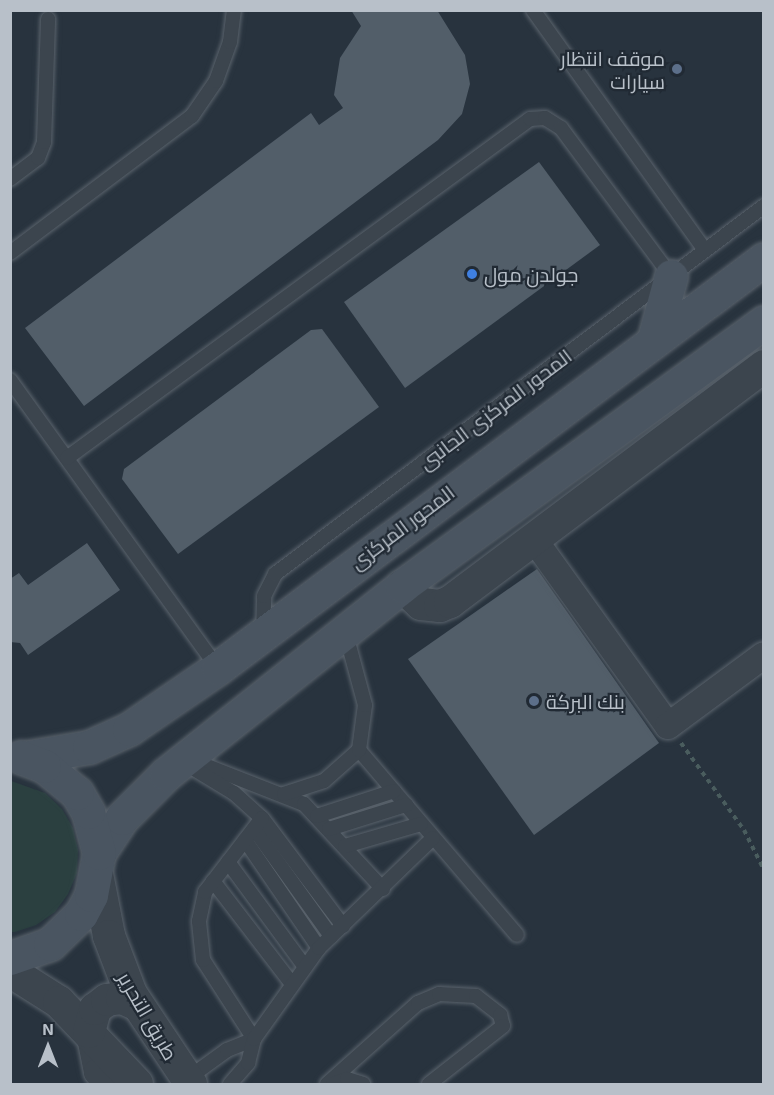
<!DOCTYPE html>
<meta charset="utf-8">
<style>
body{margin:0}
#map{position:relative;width:774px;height:1095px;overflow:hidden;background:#28333e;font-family:"Exo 2",Cairo,sans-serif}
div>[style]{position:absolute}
.green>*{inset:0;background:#2b4040}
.building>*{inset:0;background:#525e69}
.path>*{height:4px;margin-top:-2px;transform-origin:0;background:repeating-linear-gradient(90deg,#4a5d5e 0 4.5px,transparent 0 9px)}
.roads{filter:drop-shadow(0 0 2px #5a636c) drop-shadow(0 0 2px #5a636c)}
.service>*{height:14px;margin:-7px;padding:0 7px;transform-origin:7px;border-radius:7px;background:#3c454e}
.minor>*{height:26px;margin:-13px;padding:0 13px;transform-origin:13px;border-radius:13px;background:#3c454e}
.tertiary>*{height:32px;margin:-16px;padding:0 16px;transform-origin:16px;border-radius:16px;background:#3c454e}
.secondary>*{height:33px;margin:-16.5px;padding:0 16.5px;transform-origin:16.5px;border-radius:16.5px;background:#4a5561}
.dots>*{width:16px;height:16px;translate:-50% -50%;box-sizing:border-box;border:3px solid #212a34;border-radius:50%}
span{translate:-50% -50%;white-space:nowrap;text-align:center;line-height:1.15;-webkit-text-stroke:4.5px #212a34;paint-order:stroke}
.poi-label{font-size:20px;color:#b8c0c9}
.right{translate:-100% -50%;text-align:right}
.left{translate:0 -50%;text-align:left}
.street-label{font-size:20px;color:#b8c0c9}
.frame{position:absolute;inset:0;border:12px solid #b8c0c9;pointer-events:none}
.north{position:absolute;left:18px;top:1017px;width:60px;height:60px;-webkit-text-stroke:4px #212a34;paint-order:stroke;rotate:0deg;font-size:16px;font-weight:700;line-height:24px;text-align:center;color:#b8c0c9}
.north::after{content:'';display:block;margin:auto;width:21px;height:27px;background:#b8c0c9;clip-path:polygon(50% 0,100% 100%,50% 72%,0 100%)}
</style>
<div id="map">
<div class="green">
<div style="clip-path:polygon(11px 781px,45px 793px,62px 809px,73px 828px,78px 850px,77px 873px,68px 894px,55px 912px,36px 925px,15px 932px,10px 932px)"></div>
</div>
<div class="building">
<div style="clip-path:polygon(351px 10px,437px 10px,465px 55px,470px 84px,462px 114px,438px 140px,84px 406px,25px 328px,311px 113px,319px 125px,343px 108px,334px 95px,340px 58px,361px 26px)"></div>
<div style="clip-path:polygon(539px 162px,600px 245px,405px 388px,344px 302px)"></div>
<div style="clip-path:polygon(322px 329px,379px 407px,178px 554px,122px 479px,124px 469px,311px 330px)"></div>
<div style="clip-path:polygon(87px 543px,120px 590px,28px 655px,20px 643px,10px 642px,10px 579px,19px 573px,28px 585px)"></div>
<div style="clip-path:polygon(537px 569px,659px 743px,534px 835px,408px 659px)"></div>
</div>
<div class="path">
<div style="left:681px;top:743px;width:107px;rotate:54.1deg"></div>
<div style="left:744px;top:830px;width:45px;rotate:63.4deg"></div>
</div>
<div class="roads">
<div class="service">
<div style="left:533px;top:10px;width:295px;rotate:54.4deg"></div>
<div style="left:10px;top:179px;width:35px;rotate:-37deg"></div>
<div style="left:38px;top:158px;width:17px;rotate:-69deg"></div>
<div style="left:44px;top:142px;width:123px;rotate:-88.1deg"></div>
<div style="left:10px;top:253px;width:228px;rotate:-37deg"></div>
<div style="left:192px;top:116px;width:42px;rotate:-55.6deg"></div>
<div style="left:216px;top:81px;width:41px;rotate:-70.3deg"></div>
<div style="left:230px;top:42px;width:32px;rotate:-83deg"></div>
<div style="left:10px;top:380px;width:355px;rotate:54.2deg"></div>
<div style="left:67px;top:458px;width:574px;rotate:-36.21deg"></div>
<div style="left:530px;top:119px;width:15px;rotate:-4deg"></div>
<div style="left:545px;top:118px;width:19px;rotate:32deg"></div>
<div style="left:561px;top:128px;width:184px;rotate:53.4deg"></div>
<div style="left:263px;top:632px;width:36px;rotate:-88deg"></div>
<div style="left:264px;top:596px;width:25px;rotate:-63deg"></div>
<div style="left:275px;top:574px;width:612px;rotate:-36.96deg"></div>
<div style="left:359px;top:750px;width:243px;rotate:49.5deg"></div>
<div style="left:189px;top:759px;width:123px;rotate:21.4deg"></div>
<div style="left:304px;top:804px;width:116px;rotate:47.1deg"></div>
<div style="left:191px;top:767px;width:50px;rotate:31.2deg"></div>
<div style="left:234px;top:793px;width:38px;rotate:42deg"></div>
<div style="left:262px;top:818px;width:135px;rotate:53.1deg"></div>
<div style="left:284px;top:794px;width:42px;rotate:-18deg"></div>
<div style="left:324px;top:781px;width:47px;rotate:-41.5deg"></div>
<div style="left:359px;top:750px;width:45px;rotate:-82.4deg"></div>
<div style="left:365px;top:705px;width:77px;rotate:-105.1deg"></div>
<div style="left:317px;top:816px;width:81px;rotate:-18deg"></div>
<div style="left:254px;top:829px;width:132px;rotate:54.3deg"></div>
<div style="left:329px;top:829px;width:81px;rotate:-17.3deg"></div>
<div style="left:245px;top:840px;width:131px;rotate:55.6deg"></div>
<div style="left:345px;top:846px;width:79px;rotate:-16.1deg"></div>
<div style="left:228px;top:862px;width:130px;rotate:53.7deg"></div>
<div style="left:213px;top:881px;width:130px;rotate:52.5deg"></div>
<div style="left:254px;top:1039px;width:94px;rotate:-122.8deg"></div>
<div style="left:203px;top:960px;width:39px;rotate:-96deg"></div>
<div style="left:199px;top:921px;width:30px;rotate:-78deg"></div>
<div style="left:205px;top:892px;width:93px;rotate:-52.4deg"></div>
<div style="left:187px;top:1079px;width:49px;rotate:-35.9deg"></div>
<div style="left:227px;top:1050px;width:29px;rotate:-22deg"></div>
<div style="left:230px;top:1084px;width:28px;rotate:-49deg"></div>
<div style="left:248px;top:1063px;width:25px;rotate:-76deg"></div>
<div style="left:254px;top:1039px;width:112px;rotate:-54.5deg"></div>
<div style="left:319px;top:948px;width:158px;rotate:-44deg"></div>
<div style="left:327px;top:1084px;width:122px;rotate:-41.7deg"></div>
<div style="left:418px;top:1003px;width:23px;rotate:-23deg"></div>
<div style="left:439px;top:994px;width:37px;rotate:3deg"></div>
<div style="left:476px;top:996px;width:31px;rotate:38deg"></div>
<div style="left:500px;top:1015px;width:11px;rotate:75deg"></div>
<div style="left:503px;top:1026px;width:94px;rotate:141.9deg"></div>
<div style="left:333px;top:1084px;width:15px;rotate:-20deg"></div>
<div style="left:347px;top:1079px;width:17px;rotate:17deg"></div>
</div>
<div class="minor">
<div style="left:533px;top:538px;width:231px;rotate:54.3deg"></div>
<div style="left:668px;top:726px;width:119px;rotate:-36.5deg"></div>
<div style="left:89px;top:1032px;width:41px;rotate:78.7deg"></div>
<div style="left:97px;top:1072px;width:15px;rotate:53deg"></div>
</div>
<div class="tertiary">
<div style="left:402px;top:586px;width:26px;rotate:43deg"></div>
<div style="left:421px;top:604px;width:19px;rotate:6deg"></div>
<div style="left:440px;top:606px;width:11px;rotate:-22deg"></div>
<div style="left:450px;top:602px;width:393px;rotate:-36.9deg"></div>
<div style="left:97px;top:874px;width:63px;rotate:79deg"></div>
<div style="left:109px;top:936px;width:62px;rotate:69.2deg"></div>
<div style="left:131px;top:994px;width:108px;rotate:56.3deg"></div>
<div style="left:10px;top:971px;width:58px;rotate:32.3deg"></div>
<div style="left:59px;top:1002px;width:113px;rotate:46.4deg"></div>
<div style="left:89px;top:1032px;width:24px;rotate:-75deg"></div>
<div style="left:95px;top:1009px;width:15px;rotate:-37deg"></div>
<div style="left:107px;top:1000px;width:15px;rotate:-8deg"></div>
<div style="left:122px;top:998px;width:17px;rotate:24deg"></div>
</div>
<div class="secondary">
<div style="left:654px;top:339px;width:65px;rotate:-74.9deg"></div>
<div style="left:23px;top:758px;width:67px;rotate:-9.5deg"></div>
<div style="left:89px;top:747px;width:44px;rotate:-24.2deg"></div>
<div style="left:129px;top:729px;width:108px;rotate:-34.4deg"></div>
<div style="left:218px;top:668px;width:682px;rotate:-36.84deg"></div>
<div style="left:99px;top:853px;width:42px;rotate:-56.7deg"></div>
<div style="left:122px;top:818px;width:62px;rotate:-45deg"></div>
<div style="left:166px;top:774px;width:302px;rotate:-38.5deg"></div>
<div style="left:402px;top:586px;width:448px;rotate:-36.1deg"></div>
<div style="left:10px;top:958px;width:42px;rotate:-19.3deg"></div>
<div style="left:50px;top:944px;width:43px;rotate:-44.1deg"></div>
<div style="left:81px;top:914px;width:21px;rotate:-62deg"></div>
<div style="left:91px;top:895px;width:43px;rotate:-79.2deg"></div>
<div style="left:99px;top:853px;width:42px;rotate:-105deg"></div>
<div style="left:88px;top:812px;width:22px;rotate:-120deg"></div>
<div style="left:77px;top:793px;width:43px;rotate:-140.7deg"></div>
<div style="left:44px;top:766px;width:25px;rotate:-159deg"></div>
</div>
</div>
<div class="dots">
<div style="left:677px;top:69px;background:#5c6f8a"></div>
<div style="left:472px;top:274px;background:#3f7fe0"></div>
<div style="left:534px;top:701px;background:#5c6f8a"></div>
</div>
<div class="poi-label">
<span class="right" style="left:665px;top:70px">موقف انتظار<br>سيارات</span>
<span class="left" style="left:484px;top:274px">جولدن مول</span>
<span class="left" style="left:546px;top:701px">بنك البركة</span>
</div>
<div class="street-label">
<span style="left:495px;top:409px;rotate:-37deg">المحور المركزى الجانبى</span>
<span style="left:402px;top:527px;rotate:-37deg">المحور المركزى</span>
<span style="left:148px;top:1016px;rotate:60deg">طريق التحرير</span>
</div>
<div class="frame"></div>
<div class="north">N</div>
</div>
